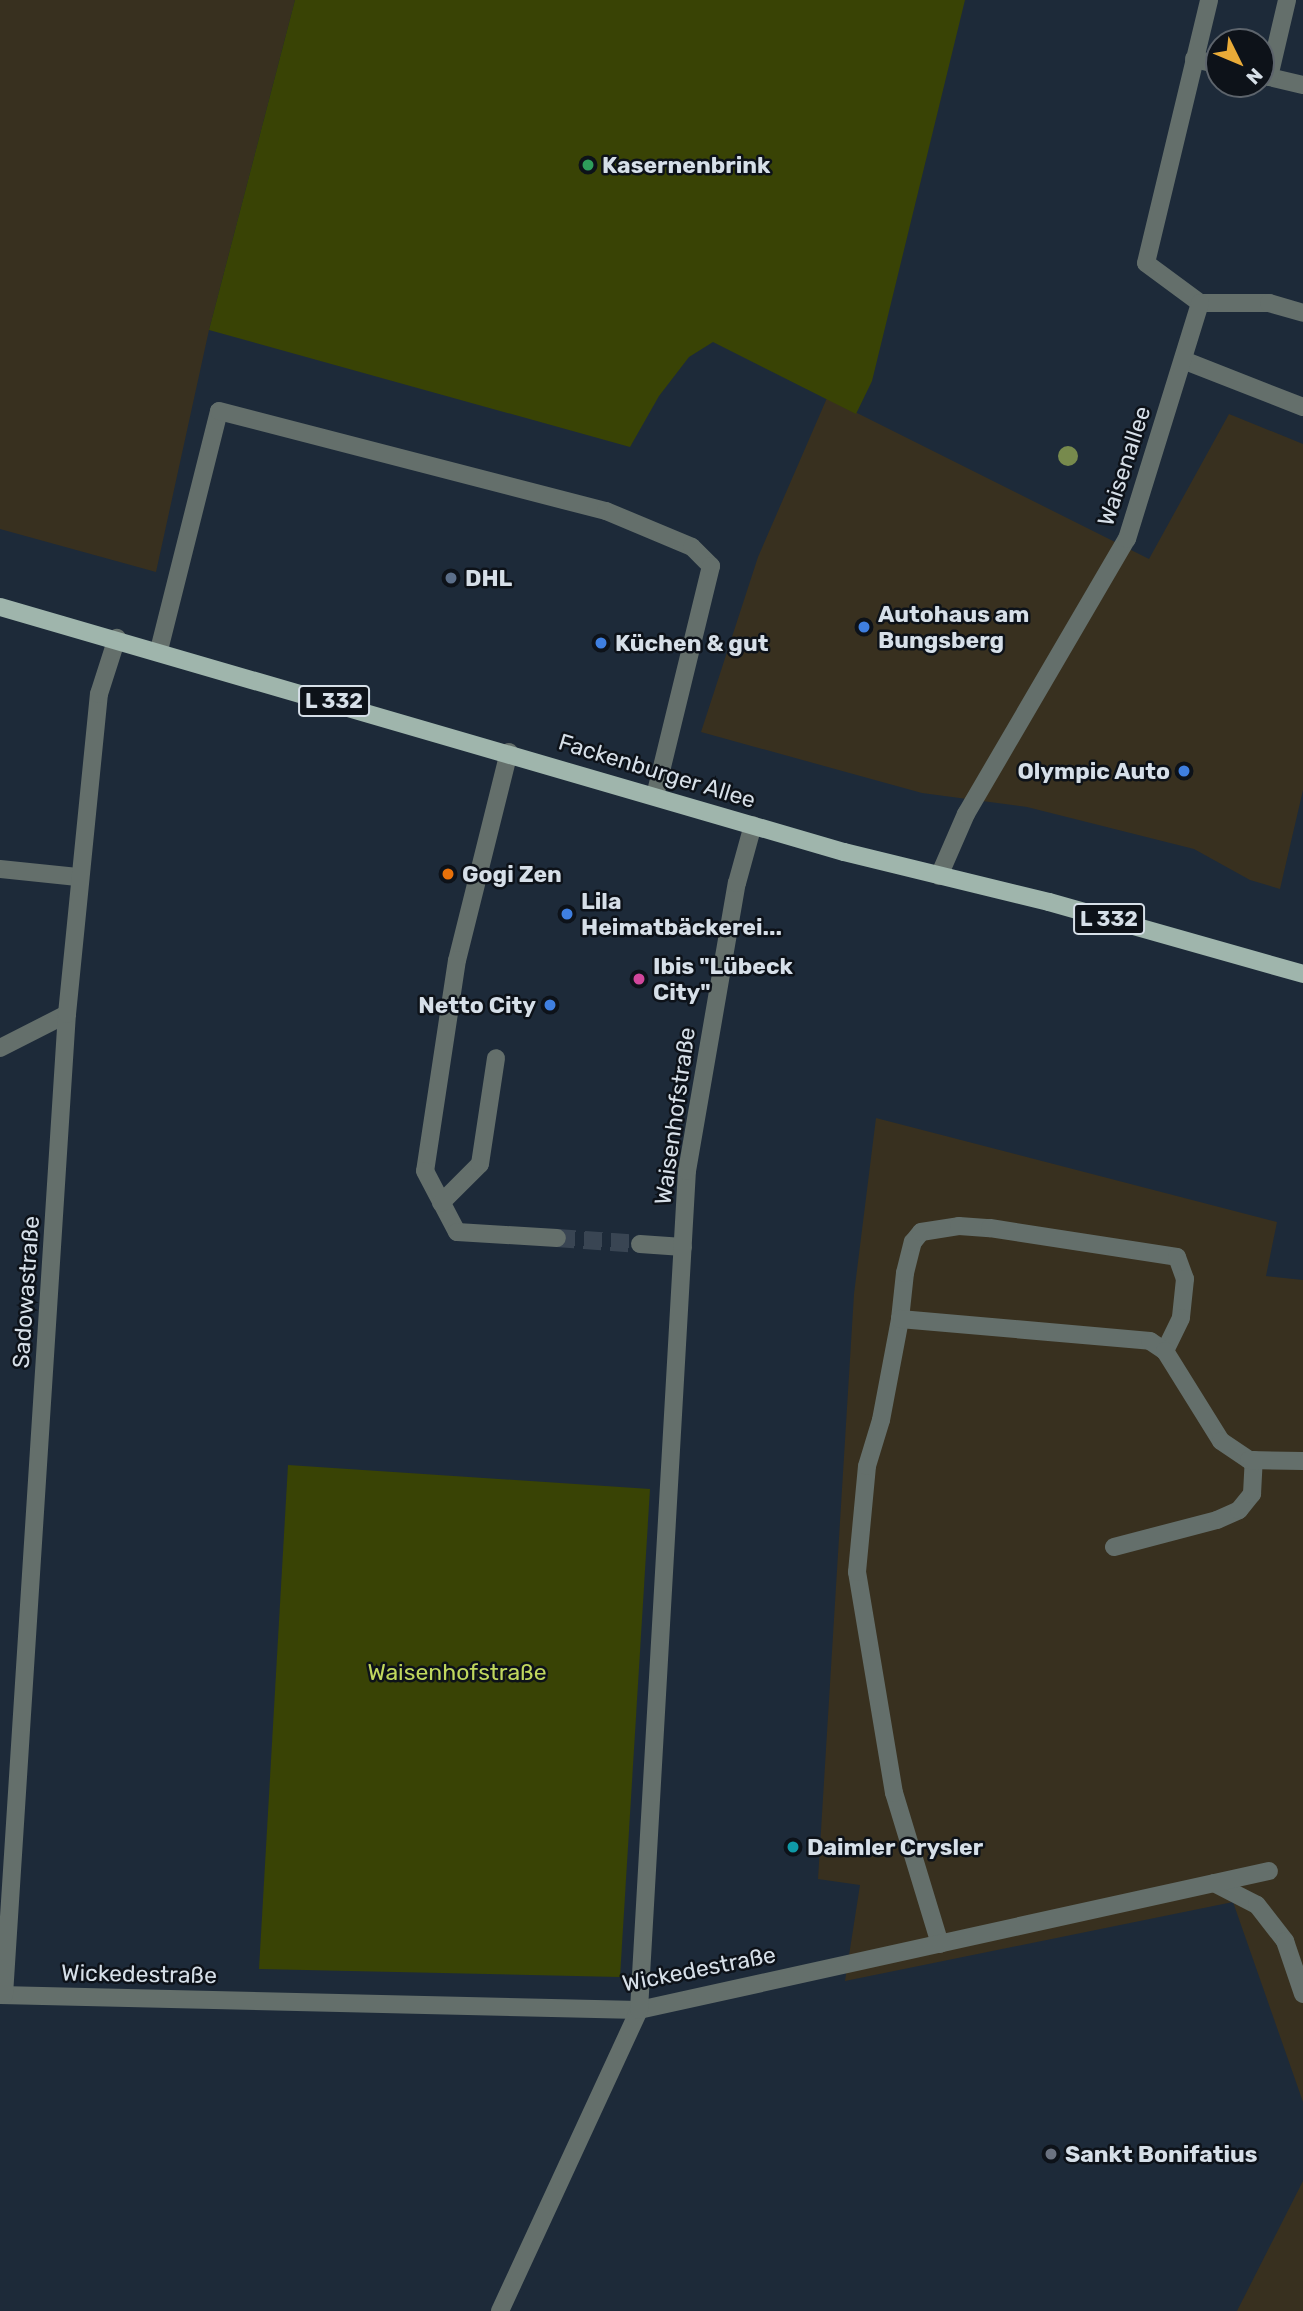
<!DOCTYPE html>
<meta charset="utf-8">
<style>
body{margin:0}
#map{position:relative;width:1303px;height:2311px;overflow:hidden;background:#1d2a39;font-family:Rubik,sans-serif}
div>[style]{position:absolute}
.commercial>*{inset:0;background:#38301f}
.green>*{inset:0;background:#394305}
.minor-tunnel>*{height:18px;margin-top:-9px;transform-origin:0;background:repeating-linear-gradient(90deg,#394553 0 18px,transparent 0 27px)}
.minor>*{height:18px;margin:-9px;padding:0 9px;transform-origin:9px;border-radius:9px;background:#646f6b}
.major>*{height:18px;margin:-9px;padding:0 9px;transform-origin:9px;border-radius:9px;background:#9fb5ac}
.trees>*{width:20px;height:20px;margin:-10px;border-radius:50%;background:#778a4d}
.dots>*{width:19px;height:19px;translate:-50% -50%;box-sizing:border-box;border:4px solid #0d1219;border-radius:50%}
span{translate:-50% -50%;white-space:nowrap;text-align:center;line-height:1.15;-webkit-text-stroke:5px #0d1219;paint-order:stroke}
.shield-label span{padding:2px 5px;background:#0d1219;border:2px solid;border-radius:5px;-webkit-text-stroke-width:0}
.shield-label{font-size:21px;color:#d6dfe8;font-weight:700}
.poi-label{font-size:23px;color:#d6dfe8;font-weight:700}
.left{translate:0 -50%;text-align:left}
.right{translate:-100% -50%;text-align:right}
.street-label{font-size:23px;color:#d6dfe8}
.park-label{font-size:23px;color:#c1d85e}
.north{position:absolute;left:1205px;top:28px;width:70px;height:70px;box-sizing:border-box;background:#0d1219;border:2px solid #5d646c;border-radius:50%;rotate:133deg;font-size:19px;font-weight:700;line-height:28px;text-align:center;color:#d6dfe8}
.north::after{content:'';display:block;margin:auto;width:24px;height:32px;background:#e9ab38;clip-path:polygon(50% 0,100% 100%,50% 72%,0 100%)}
</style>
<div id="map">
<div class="commercial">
<div style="clip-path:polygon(0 0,295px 0,209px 330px,156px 572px,0 529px)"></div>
<div style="clip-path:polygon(827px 398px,1149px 559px,1229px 414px,1303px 444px,1303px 790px,1280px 889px,1250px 880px,1194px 849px,1027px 807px,922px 793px,701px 732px,758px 557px)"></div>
<div style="clip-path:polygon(876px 1118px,1277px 1222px,1266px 1276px,1303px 1280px,1303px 2102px,1233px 1902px,845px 1981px,860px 1885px,818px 1879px,854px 1294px)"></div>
<div style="clip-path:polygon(1303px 2181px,1303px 2311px,1237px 2311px)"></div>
</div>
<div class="green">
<div style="clip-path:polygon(295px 0,965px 0,872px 381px,856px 414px,713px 342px,689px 357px,659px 396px,630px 447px,209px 330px)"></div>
<div style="clip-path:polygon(288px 1465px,650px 1489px,620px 1977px,259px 1969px)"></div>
</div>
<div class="minor-tunnel">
<div style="left:557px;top:1238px;width:83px;rotate:4.1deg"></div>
</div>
<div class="minor">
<div style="left:1194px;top:59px;width:26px;rotate:13deg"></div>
<div style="left:1261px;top:75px;width:43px;rotate:13.4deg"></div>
<div style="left:1269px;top:77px;width:79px;rotate:-76.8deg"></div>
<div style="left:1200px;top:303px;width:67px;rotate:-143.5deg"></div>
<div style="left:1146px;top:263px;width:270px;rotate:-76.5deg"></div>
<div style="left:1200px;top:303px;width:69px"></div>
<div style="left:1269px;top:303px;width:35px;rotate:16deg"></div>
<div style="left:1183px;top:360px;width:129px;rotate:21.4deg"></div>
<div style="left:159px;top:650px;width:246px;rotate:-75.9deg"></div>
<div style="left:219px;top:411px;width:400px;rotate:14.5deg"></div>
<div style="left:606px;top:511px;width:93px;rotate:22.7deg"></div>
<div style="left:692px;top:547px;width:27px;rotate:45deg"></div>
<div style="left:711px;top:566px;width:236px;rotate:103.7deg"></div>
<div style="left:509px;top:752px;width:214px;rotate:104deg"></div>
<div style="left:457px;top:960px;width:213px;rotate:98.6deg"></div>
<div style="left:425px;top:1171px;width:69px;rotate:62.3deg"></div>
<div style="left:457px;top:1232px;width:100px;rotate:3.4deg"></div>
<div style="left:0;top:869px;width:78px;rotate:5.9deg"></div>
<div style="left:939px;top:876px;width:68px;rotate:-66.5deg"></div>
<div style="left:966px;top:814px;width:319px;rotate:-59.7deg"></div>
<div style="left:1127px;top:539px;width:247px;rotate:-72.8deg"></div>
<div style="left:0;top:1048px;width:75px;rotate:-26.9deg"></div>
<div style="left:441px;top:1203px;width:55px;rotate:-45deg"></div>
<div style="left:480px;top:1164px;width:107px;rotate:-81.4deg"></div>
<div style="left:640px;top:1244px;width:43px;rotate:4deg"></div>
<div style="left:900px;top:1319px;width:46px;rotate:-83.8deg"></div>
<div style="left:905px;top:1273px;width:32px;rotate:-76deg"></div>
<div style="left:913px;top:1242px;width:13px;rotate:-51deg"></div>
<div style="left:921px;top:1232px;width:38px;rotate:-9deg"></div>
<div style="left:959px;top:1226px;width:31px;rotate:4deg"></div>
<div style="left:990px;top:1228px;width:189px;rotate:8.8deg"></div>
<div style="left:1177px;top:1257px;width:23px;rotate:70deg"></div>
<div style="left:1185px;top:1279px;width:39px;rotate:96deg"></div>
<div style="left:1181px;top:1318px;width:37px;rotate:116deg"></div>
<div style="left:1114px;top:1547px;width:106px;rotate:-14.7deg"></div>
<div style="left:1217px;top:1520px;width:24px;rotate:-24deg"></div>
<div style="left:1239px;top:1510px;width:21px;rotate:-51deg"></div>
<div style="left:1252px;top:1494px;width:34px;rotate:-87deg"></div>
<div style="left:1214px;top:1883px;width:48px;rotate:27.1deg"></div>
<div style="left:1257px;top:1905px;width:46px;rotate:52.1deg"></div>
<div style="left:1285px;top:1941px;width:56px;rotate:71.2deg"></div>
<div style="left:940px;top:1944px;width:158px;rotate:-106.9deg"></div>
<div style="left:894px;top:1793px;width:224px;rotate:-99.5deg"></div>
<div style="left:857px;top:1572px;width:106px;rotate:-84.6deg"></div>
<div style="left:867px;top:1466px;width:48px;rotate:-73.1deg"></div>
<div style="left:881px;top:1420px;width:103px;rotate:-79.3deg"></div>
<div style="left:900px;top:1319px;width:251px;rotate:5deg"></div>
<div style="left:1150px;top:1341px;width:18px;rotate:34deg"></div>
<div style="left:1165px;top:1351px;width:106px;rotate:58.1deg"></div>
<div style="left:1221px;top:1441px;width:34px;rotate:34deg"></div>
<div style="left:1249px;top:1460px;width:54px;rotate:1.1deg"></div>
<div style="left:0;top:1995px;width:639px;rotate:1.34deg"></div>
<div style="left:639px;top:2010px;width:645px;rotate:-12.44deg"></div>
<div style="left:4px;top:1995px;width:983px;rotate:-86.33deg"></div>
<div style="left:67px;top:1014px;width:322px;rotate:-84.3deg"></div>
<div style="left:99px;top:694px;width:59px;rotate:-72.2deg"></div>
<div style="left:500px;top:2311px;width:332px;rotate:-65.2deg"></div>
<div style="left:639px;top:2010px;width:840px;rotate:-86.73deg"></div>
<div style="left:687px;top:1171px;width:292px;rotate:-80.2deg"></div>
<div style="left:737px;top:883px;width:60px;rotate:-74.6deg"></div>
</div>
<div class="major">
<div style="left:0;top:607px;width:879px;rotate:16.19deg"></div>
<div style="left:844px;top:852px;width:211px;rotate:13.7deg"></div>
<div style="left:1049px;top:902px;width:264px;rotate:15.8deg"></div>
</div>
<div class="trees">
<div style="left:1068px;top:456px"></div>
</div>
<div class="dots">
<div style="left:588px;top:165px;background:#2e9e5b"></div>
<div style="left:451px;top:578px;background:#5c6f8a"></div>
<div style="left:864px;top:627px;background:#3f7fe0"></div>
<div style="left:601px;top:643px;background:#3f7fe0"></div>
<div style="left:1184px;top:771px;background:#3f7fe0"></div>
<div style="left:448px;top:874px;background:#e8710a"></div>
<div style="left:567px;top:914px;background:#3f7fe0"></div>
<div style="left:639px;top:979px;background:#d1479c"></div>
<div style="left:550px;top:1005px;background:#3f7fe0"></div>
<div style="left:793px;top:1847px;background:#0f9aa8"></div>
<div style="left:1051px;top:2154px;background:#6b7280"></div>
</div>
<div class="shield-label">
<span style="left:334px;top:701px">L 332</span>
<span style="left:1109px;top:919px">L 332</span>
</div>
<div class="poi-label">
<span class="left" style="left:602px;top:165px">Kasernenbrink</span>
<span class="left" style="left:465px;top:578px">DHL</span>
<span class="left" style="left:878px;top:627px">Autohaus am<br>Bungsberg</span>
<span class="left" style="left:615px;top:643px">Küchen &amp; gut</span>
<span class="right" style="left:1170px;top:771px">Olympic Auto</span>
<span class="left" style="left:462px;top:874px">Gogi Zen</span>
<span class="left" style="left:581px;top:914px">Lila<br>Heimatbäckerei...</span>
<span class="left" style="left:653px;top:979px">Ibis "Lübeck<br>City"</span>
<span class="right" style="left:536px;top:1005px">Netto City</span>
<span class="left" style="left:807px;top:1847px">Daimler Crysler</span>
<span class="left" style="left:1065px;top:2154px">Sankt Bonifatius</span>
</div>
<div class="street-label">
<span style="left:1124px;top:466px;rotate:-72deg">Waisenallee</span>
<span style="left:657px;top:771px;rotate:17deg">Fackenburger Allee</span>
<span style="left:675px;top:1116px;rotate:-82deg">Waisenhofstraße</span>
<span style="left:26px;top:1292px;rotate:-86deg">Sadowastraße</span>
<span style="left:699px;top:1969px;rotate:-11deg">Wickedestraße</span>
<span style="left:139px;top:1974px;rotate:1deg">Wickedestraße</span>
</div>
<div class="park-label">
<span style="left:457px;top:1672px">Waisenhofstraße</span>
</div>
<div class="north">N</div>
</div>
